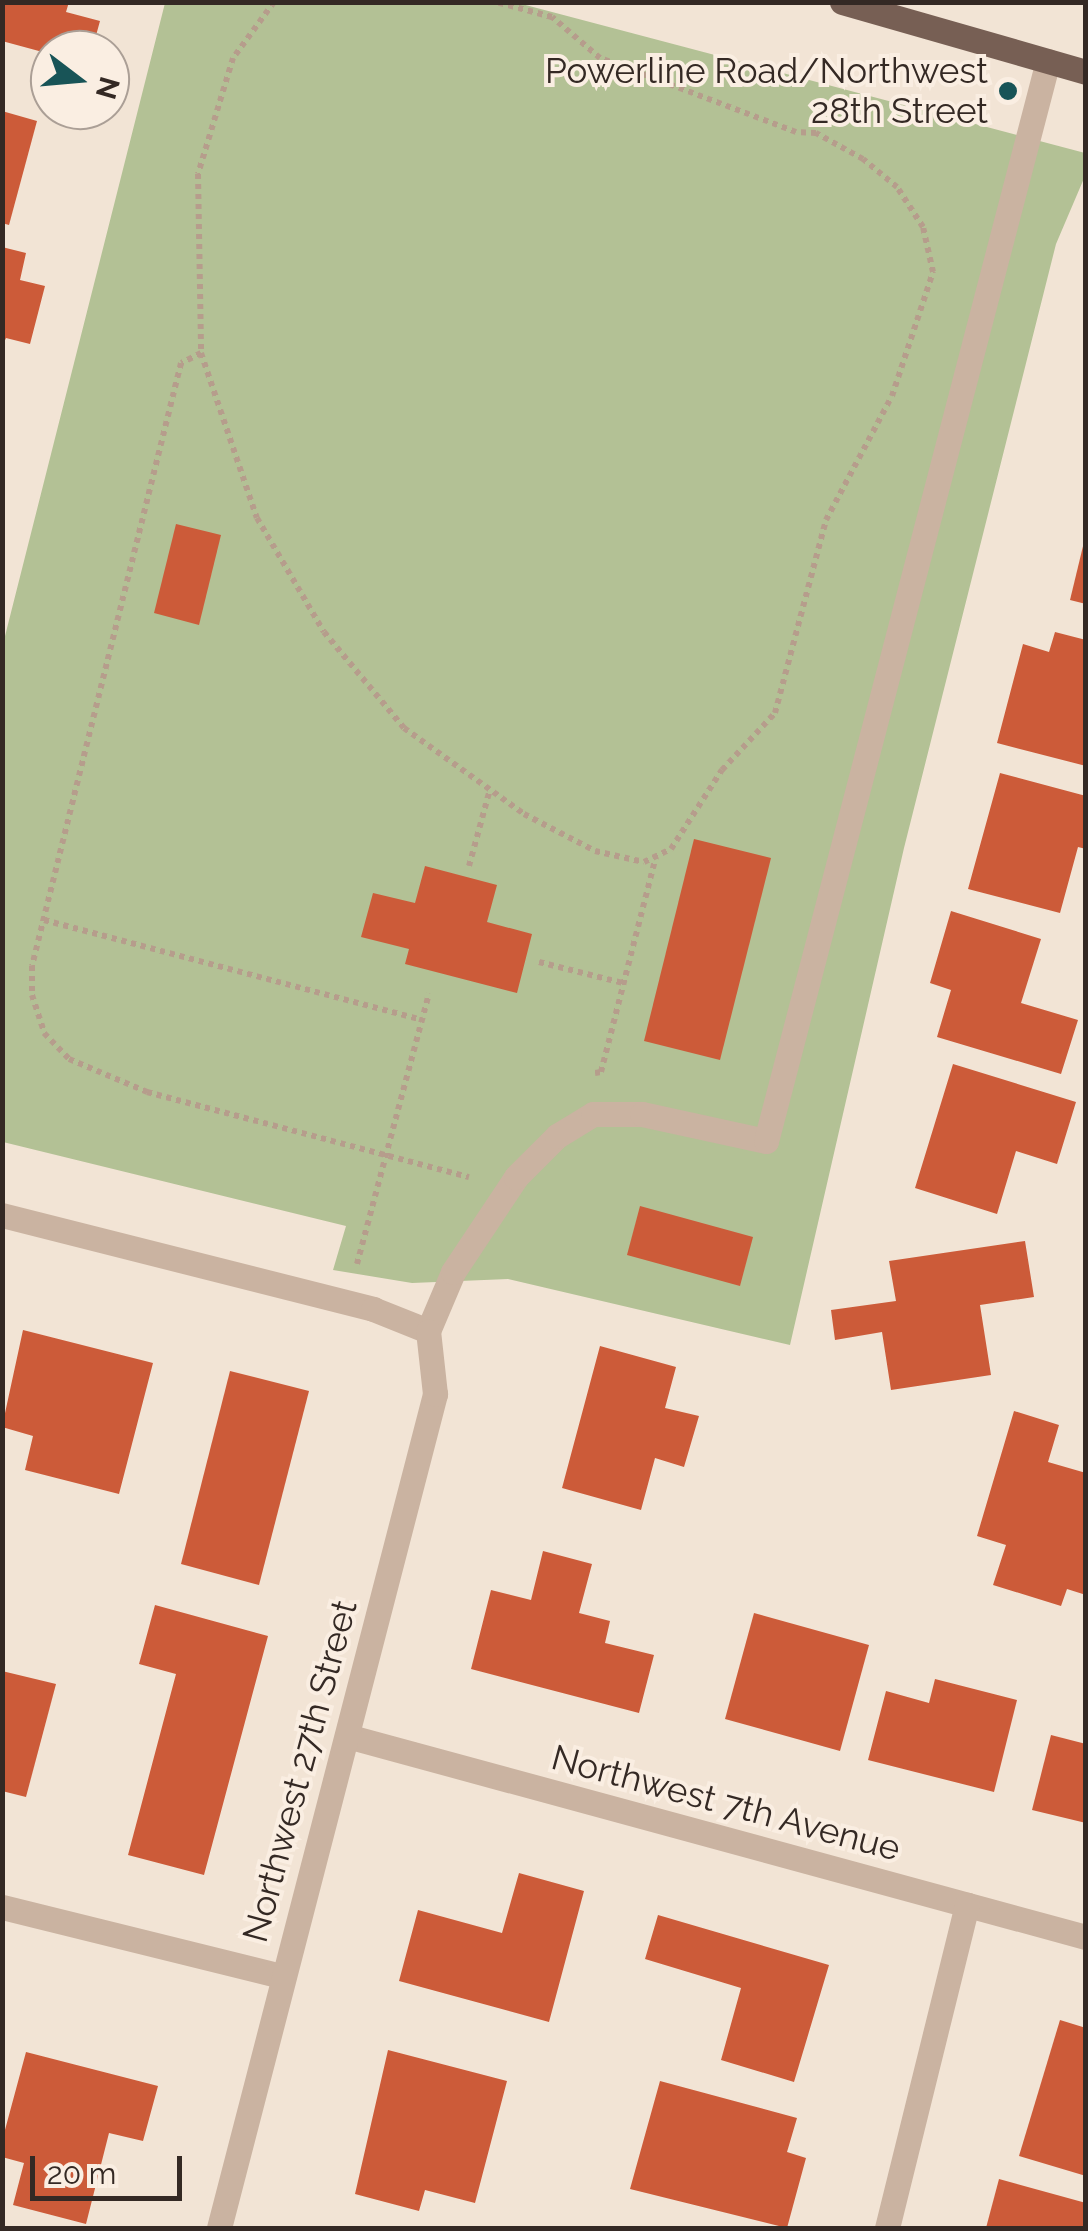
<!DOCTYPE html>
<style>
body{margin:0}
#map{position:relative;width:1088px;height:2231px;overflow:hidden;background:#f2e4d5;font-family:Raleway,sans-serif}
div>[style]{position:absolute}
.green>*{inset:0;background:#b3c195}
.building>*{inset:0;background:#cc5b39}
.path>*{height:6px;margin-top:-3px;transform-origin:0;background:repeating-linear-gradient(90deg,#b69d8c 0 5px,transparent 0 10px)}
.minor>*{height:25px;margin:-12.5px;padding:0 12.5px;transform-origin:12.5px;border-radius:12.5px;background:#cab3a1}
.major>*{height:25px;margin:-12.5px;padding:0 12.5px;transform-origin:12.5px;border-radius:12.5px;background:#775f54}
.dots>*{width:28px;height:28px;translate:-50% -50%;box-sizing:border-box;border:5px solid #faeee2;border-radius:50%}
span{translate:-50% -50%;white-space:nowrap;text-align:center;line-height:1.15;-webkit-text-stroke:8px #faeee2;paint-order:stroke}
.poi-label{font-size:35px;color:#342924}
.right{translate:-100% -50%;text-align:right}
.street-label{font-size:35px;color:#342924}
.frame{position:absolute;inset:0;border:5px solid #342924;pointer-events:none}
.north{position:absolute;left:30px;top:30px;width:100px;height:100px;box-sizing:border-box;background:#faeee2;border:2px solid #ab9f96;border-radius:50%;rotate:106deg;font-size:28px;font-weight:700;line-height:40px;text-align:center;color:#342924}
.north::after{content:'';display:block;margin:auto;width:35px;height:45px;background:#185457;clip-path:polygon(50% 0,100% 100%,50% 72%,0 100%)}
.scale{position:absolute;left:30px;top:2156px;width:152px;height:45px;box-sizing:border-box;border:5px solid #342924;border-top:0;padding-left:12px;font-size:30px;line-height:35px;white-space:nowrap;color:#342924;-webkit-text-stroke:8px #faeee2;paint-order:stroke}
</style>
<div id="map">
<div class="green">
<div style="clip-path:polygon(165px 3px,518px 3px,1085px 153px,1085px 176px,1056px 244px,904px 848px,790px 1345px,508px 1279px,412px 1283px,333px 1270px,346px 1226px,3px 1142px,3px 644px)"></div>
</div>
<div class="building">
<div style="clip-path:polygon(2px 2px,69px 2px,66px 12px,100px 21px,92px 50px,50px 54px,2px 41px)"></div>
<div style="clip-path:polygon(2px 111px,37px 121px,9px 225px,2px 223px)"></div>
<div style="clip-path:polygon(2px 247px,26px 253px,20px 280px,45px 286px,30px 344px,6px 338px,2px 347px)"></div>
<div style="clip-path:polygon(176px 524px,221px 535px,199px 625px,154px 613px)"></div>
<div style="clip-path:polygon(1084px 542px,1086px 542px,1086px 604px,1070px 600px)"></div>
<div style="clip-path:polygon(1055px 632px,1086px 640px,1086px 766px,997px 743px,1023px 644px,1049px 652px)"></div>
<div style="clip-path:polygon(1000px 773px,1086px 796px,1086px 849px,1078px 847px,1060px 913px,968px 889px)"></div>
<div style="clip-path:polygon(694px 839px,771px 858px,720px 1060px,644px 1041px)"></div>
<div style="clip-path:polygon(425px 866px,497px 885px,487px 922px,532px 934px,517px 993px,405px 964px,409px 949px,361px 937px,373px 893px,415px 903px)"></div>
<div style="clip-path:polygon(951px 911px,1041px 939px,1021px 1003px,1078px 1020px,1061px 1074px,937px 1037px,951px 990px,930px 983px)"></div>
<div style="clip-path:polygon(953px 1064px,1076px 1102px,1057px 1164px,1016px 1151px,997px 1214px,915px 1188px)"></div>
<div style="clip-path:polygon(640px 1206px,753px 1237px,740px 1286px,627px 1255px)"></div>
<div style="clip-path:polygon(1025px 1241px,1034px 1297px,980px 1305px,991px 1375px,891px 1390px,882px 1332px,835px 1340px,831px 1310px,896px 1301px,889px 1261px)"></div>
<div style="clip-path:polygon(23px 1330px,153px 1363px,119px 1494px,25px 1470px,33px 1436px,2px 1427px)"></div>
<div style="clip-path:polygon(600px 1346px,676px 1367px,665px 1408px,699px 1416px,684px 1467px,655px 1458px,641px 1510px,562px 1488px)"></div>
<div style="clip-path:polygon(230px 1371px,309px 1391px,259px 1585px,181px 1564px)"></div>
<div style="clip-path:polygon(1014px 1411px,1059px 1425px,1048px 1462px,1086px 1473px,1086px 1595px,1067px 1589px,1061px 1606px,993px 1585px,1006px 1545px,977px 1536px)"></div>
<div style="clip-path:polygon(543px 1551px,592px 1564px,579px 1613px,610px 1621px,605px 1643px,654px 1655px,639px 1713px,471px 1669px,491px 1590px,531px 1600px)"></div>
<div style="clip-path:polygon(155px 1605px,268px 1636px,204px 1875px,128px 1855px,176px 1674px,139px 1664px)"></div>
<div style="clip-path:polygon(754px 1613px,869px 1645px,840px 1751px,725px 1719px)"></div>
<div style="clip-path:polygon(2px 1671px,56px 1684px,26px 1797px,2px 1791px)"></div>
<div style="clip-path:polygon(935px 1679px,1017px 1700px,994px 1792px,868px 1760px,886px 1691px,929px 1703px)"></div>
<div style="clip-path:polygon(1051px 1735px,1086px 1744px,1086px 1823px,1032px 1810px)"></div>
<div style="clip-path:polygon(519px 1873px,584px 1891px,549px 2022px,399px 1981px,418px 1910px,502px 1933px)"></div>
<div style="clip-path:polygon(658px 1915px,829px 1965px,794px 2082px,721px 2060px,741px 1988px,645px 1959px)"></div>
<div style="clip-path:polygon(1060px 2020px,1086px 2028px,1086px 2176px,1019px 2156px)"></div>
<div style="clip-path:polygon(388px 2050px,507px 2081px,475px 2203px,425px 2190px,419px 2211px,355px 2194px)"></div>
<div style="clip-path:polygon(26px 2052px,158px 2086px,143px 2141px,109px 2133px,86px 2224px,13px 2205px,24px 2163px,2px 2157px,2px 2141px)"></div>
<div style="clip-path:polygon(660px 2081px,797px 2118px,787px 2152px,806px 2158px,787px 2228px,630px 2189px)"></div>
<div style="clip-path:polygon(999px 2179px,1086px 2203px,1086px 2228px,986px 2228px)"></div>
</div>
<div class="path">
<div style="left:274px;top:2px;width:69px;rotate:126.2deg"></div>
<div style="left:233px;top:58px;width:121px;rotate:106.8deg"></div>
<div style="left:198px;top:174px;width:179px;rotate:89deg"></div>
<div style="left:201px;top:353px;width:174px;rotate:71.3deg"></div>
<div style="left:257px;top:518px;width:132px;rotate:59.6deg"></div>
<div style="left:324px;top:632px;width:125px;rotate:50.2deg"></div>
<div style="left:404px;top:728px;width:148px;rotate:35.6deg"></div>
<div style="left:524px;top:814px;width:80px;rotate:27.5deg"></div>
<div style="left:595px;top:851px;width:50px;rotate:12.7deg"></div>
<div style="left:644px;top:862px;width:30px;rotate:-26deg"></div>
<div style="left:671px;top:849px;width:94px;rotate:-57.2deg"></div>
<div style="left:722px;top:770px;width:78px;rotate:-47.1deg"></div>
<div style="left:775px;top:713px;width:200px;rotate:-75.2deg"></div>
<div style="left:826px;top:520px;width:140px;rotate:-62deg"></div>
<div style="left:892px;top:396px;width:131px;rotate:-71.7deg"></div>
<div style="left:933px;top:272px;width:46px;rotate:-102.5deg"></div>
<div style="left:923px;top:227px;width:48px;rotate:-123deg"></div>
<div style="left:897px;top:187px;width:44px;rotate:-140.5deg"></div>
<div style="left:863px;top:159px;width:54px;rotate:-151deg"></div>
<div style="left:816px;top:133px;width:20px;rotate:-177deg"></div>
<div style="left:796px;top:132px;width:210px;rotate:-159.3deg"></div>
<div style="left:600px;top:58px;width:63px;rotate:-139.5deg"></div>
<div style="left:552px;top:17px;width:58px;rotate:-165deg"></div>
<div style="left:201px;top:353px;width:22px;rotate:153deg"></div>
<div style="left:181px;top:363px;width:621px;rotate:103.88deg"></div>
<div style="left:32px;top:966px;width:29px;rotate:90deg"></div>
<div style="left:32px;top:995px;width:40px;rotate:72deg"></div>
<div style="left:44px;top:1033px;width:36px;rotate:46deg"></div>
<div style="left:69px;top:1059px;width:85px;rotate:22.9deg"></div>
<div style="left:147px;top:1092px;width:333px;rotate:14.8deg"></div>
<div style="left:469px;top:866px;width:80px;rotate:-74.7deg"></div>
<div style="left:44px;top:920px;width:391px;rotate:14.8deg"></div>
<div style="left:539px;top:962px;width:87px;rotate:14deg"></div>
<div style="left:595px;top:1073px;width:6px;rotate:-9deg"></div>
<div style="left:601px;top:1072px;width:222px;rotate:-75.7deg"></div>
<div style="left:357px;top:1264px;width:280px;rotate:-75.1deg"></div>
</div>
<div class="minor">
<div style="left:2px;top:1215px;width:383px;rotate:14.2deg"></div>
<div style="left:373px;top:1309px;width:59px;rotate:21.8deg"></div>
<div style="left:428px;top:1331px;width:64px;rotate:-67deg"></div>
<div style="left:453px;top:1272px;width:114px;rotate:-56.4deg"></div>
<div style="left:516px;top:1177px;width:58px;rotate:-45deg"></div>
<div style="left:557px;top:1136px;width:42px;rotate:-31.4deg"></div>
<div style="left:593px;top:1114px;width:49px"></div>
<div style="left:642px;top:1114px;width:127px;rotate:12.3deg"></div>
<div style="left:766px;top:1141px;width:1116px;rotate:-75.37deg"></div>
<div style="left:347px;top:1736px;width:766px;rotate:15.22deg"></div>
<div style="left:2px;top:1907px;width:287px;rotate:13.9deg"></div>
<div style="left:219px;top:2228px;width:862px;rotate:-75.48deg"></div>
<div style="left:435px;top:1394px;width:63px;rotate:-96.3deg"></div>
<div style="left:887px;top:2228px;width:333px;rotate:-76.1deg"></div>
</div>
<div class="major">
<div style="left:842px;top:2px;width:254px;rotate:16deg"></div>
</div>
<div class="dots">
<div style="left:1008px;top:91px;background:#185457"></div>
</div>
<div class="poi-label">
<span class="right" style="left:988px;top:91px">Powerline Road/Northwest<br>28th Street</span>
</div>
<div class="street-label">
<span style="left:300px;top:1771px;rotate:-75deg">Northwest 27th Street</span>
<span style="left:726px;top:1803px;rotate:15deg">Northwest 7th Avenue</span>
</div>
<div class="frame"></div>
<div class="north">N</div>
<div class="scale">20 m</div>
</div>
